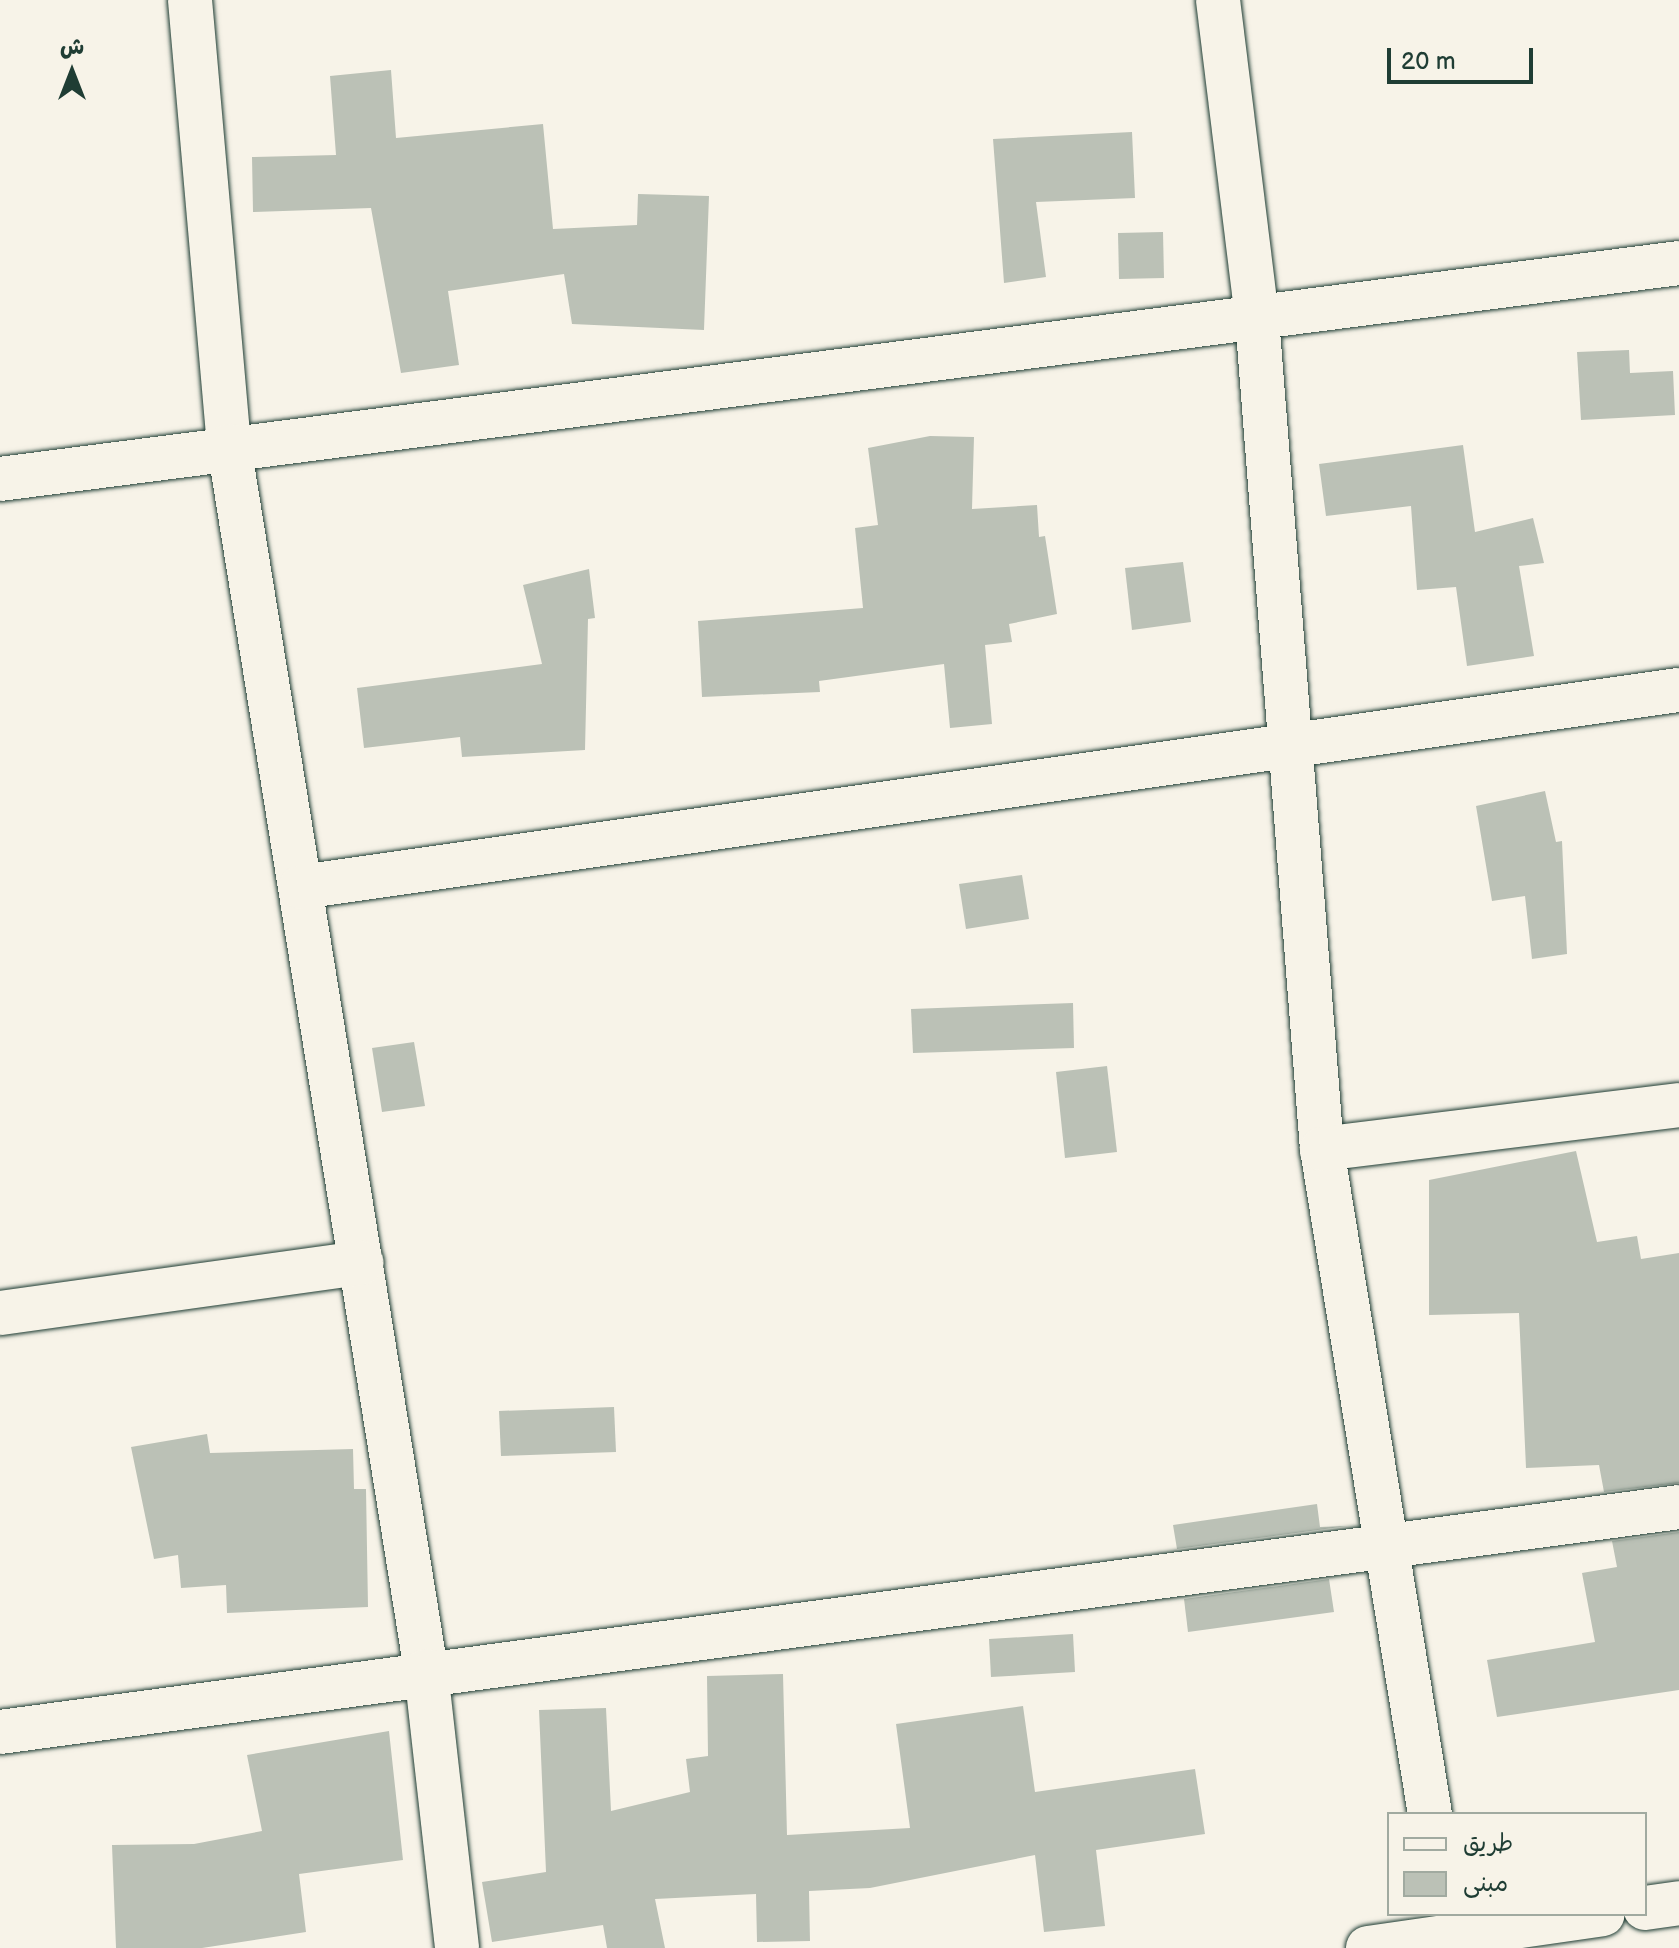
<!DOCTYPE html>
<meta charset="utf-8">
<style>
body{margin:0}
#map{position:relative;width:1679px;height:1948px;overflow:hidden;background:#f7f3e8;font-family:"Balsamiq Sans","Playpen Sans Arabic",sans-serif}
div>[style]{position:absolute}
.building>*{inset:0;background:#bbc1b6}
.roads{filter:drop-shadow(0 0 2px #1f3d34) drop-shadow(0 0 2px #1f3d34)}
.minor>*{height:44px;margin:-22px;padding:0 22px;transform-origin:22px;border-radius:22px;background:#f7f3e8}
span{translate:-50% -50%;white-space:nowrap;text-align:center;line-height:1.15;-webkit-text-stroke:8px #f7f3e8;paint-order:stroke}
.legend{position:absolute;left:1387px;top:1812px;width:260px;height:104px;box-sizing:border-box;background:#f7f3e8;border:2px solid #a1aaa0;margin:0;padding:10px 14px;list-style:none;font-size:24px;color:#1f3d34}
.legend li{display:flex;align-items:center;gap:16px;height:40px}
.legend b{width:40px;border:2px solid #a1aaa0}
.north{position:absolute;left:32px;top:32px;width:80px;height:80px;-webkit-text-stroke:6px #f7f3e8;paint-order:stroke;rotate:0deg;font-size:22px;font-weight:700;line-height:32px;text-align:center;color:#1f3d34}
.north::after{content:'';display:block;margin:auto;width:28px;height:36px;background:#1f3d34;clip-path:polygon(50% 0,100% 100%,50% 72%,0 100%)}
.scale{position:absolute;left:1387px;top:48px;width:146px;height:36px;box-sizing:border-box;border:4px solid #1f3d34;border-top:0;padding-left:10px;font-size:24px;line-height:28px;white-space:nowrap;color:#1f3d34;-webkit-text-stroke:6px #f7f3e8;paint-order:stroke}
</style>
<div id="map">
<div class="building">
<div style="clip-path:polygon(391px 70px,396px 138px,543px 124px,553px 229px,637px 225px,638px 194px,709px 196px,704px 330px,572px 324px,564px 274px,448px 291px,459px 365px,401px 373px,371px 208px,253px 212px,252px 157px,336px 155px,330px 76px)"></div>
<div style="clip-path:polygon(1132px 132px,1135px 198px,1036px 202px,1046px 277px,1004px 283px,993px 139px)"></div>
<div style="clip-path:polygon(1163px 232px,1164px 278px,1119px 279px,1118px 233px)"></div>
<div style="clip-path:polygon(1629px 350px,1630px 373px,1673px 371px,1675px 415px,1581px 420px,1577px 352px)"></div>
<div style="clip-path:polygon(930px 436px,974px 437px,972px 509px,1037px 505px,1039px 537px,1045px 536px,1057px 614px,1009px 624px,1012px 642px,985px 645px,992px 724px,950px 728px,944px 664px,819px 681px,820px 692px,702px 697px,698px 621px,863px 608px,855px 528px,878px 525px,868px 448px)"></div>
<div style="clip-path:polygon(1463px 445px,1475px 532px,1533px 518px,1544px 563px,1519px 566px,1534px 656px,1467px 666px,1456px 587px,1417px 590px,1411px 506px,1326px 516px,1319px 464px)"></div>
<div style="clip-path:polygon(1183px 562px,1191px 622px,1132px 630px,1125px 568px)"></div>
<div style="clip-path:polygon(589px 569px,595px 618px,588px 619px,585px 750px,462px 757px,460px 737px,364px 748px,357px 688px,542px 664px,523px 585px)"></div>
<div style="clip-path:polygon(1545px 791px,1556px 842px,1562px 841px,1567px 954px,1532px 959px,1525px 896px,1492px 901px,1476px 806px)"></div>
<div style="clip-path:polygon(1022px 875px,1029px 919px,966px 929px,959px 884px)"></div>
<div style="clip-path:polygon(1073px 1003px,1074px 1048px,913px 1053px,911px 1009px)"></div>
<div style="clip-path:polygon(414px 1042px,425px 1106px,382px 1112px,372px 1048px)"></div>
<div style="clip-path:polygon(1107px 1066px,1117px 1152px,1065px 1158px,1056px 1072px)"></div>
<div style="clip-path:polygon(1576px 1151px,1597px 1242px,1637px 1236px,1641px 1259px,1679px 1253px,1679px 1483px,1604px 1492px,1599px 1465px,1526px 1468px,1519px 1313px,1429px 1315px,1429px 1180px)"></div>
<div style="clip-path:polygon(614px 1407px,616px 1452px,501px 1456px,499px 1411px)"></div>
<div style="clip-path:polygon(207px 1434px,210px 1453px,353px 1449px,354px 1489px,366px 1489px,368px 1607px,227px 1613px,226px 1585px,181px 1588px,178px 1555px,154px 1559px,131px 1447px)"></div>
<div style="clip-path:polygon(1317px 1504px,1320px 1527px,1347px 1526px,1177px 1549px,1173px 1525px)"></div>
<div style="clip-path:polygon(1679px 1532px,1679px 1690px,1497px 1717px,1487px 1660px,1595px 1642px,1582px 1573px,1617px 1567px,1612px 1541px)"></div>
<div style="clip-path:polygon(1329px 1579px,1334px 1612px,1188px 1632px,1184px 1599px)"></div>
<div style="clip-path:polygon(1073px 1634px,1075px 1672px,991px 1677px,989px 1639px)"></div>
<div style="clip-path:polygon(783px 1674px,787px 1835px,910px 1828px,896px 1724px,1023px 1706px,1035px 1792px,1195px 1769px,1205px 1834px,1096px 1850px,1105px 1926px,1044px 1932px,1035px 1855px,870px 1888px,809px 1891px,810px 1941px,757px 1942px,756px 1894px,655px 1899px,665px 1948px,607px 1948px,603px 1925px,492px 1942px,482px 1882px,546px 1872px,539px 1710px,606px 1708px,611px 1811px,690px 1792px,686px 1759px,708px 1756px,707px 1676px)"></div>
<div style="clip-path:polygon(389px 1731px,403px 1860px,299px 1874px,306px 1932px,202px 1948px,116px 1948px,112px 1845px,194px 1844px,262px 1831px,247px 1755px)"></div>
</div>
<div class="roads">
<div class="minor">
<div style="left:190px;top:0;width:448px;rotate:85deg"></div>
<div style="left:229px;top:446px;width:1241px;rotate:80.86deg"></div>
<div style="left:426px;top:1671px;width:279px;rotate:83.6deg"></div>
<div style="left:1218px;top:0;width:320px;rotate:83deg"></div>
<div style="left:1257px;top:318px;width:834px;rotate:85.53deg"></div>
<div style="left:1322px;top:1149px;width:674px;rotate:80.78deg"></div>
<div style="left:0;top:479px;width:1693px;rotate:-7.33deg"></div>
<div style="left:301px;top:887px;width:1392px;rotate:-8.14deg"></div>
<div style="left:1322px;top:1149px;width:360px;rotate:-7deg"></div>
<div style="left:0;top:1313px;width:365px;rotate:-7.9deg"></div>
<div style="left:0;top:1732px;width:1694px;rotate:-7.63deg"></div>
<div style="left:1645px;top:1908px;width:34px;rotate:-8deg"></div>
<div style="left:1368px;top:1948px;width:237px;rotate:-8.2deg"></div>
</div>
</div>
<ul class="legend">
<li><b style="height:10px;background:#f7f3e8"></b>طريق</li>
<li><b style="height:22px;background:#bbc1b6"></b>مبنى</li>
</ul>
<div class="north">ش</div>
<div class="scale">20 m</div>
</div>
